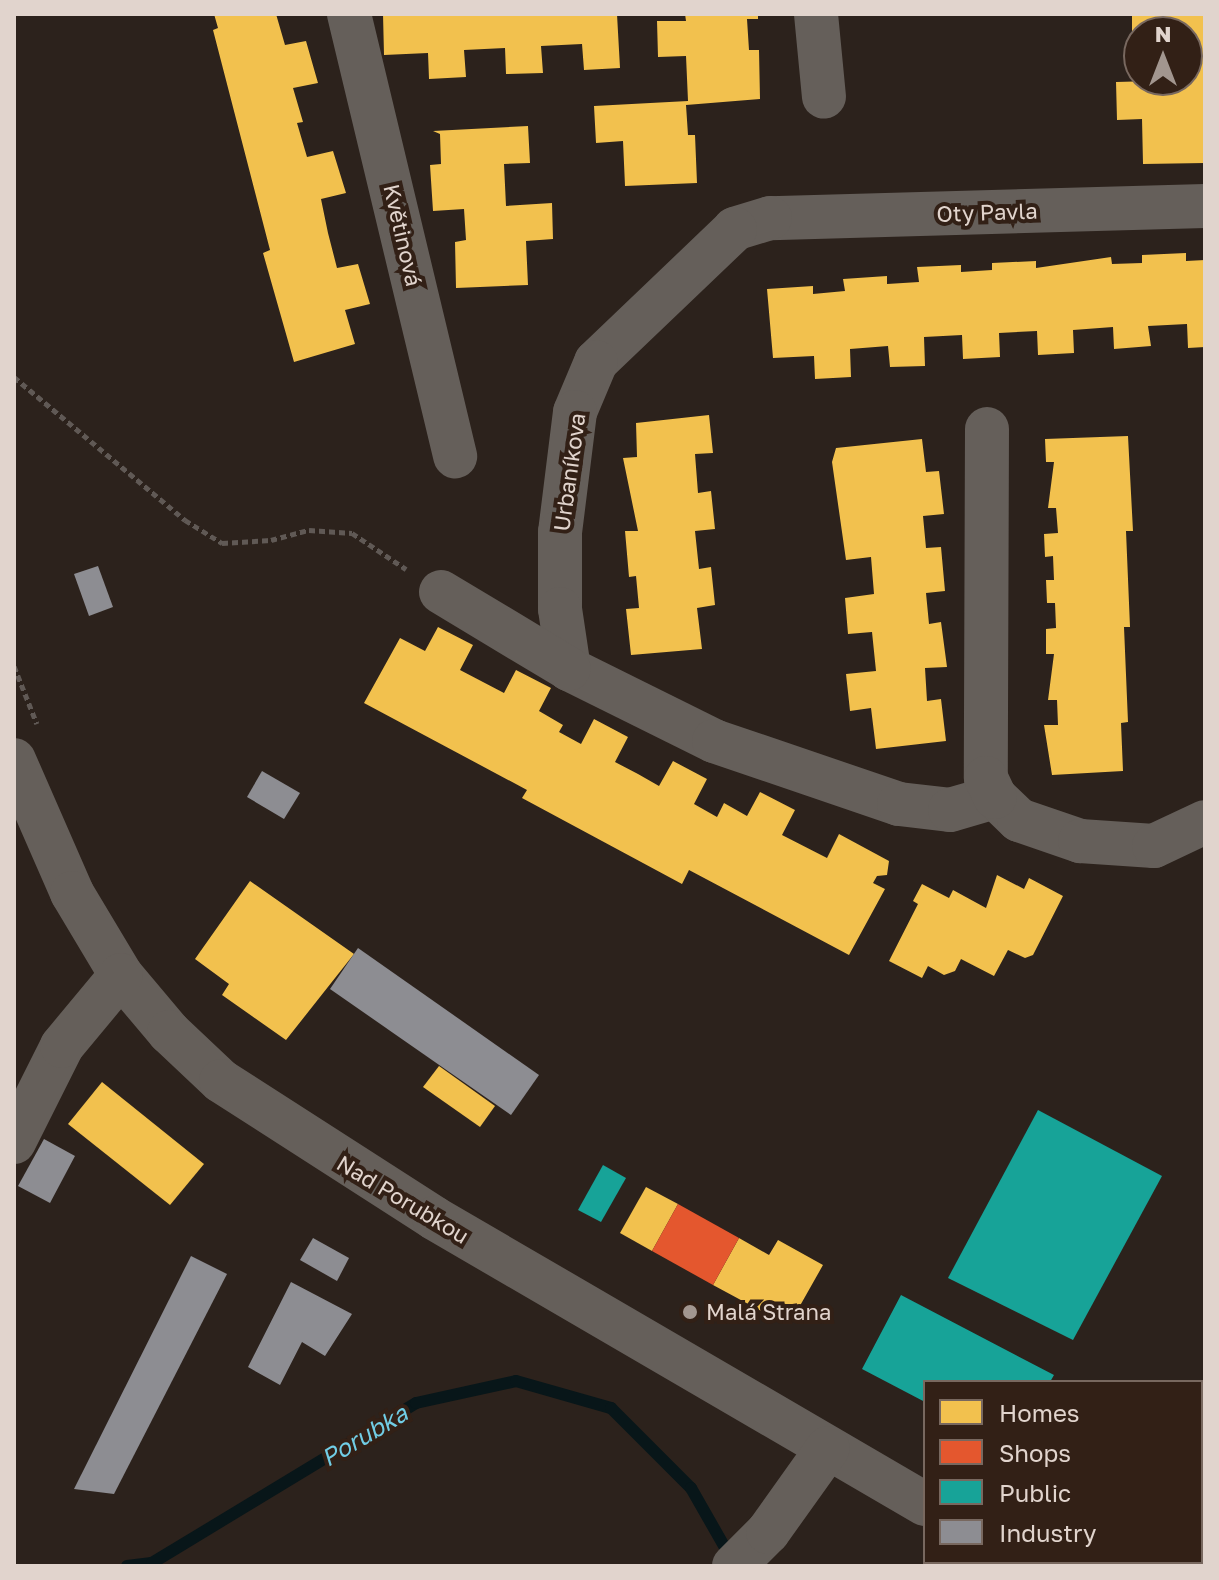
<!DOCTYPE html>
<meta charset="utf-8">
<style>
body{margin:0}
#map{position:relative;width:1219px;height:1580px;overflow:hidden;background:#2c221c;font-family:"Golos Text",sans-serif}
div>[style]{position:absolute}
.homes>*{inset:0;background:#f2c14e}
.shops>*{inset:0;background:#e4572e}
.public>*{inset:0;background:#17a398}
.industry>*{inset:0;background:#8d8d92}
.stream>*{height:12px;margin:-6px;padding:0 6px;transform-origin:6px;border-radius:6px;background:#081619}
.path>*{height:5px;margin-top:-2.5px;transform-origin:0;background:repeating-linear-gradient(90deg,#605955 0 6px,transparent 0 10px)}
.minor>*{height:44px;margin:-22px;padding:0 22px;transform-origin:22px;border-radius:22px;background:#655f5a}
.dots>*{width:22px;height:22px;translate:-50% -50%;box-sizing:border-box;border:4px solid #322016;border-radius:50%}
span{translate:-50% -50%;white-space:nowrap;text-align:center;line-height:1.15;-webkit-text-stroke:8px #322016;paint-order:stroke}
.street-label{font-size:22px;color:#e1d4cd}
.poi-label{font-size:22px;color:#e1d4cd}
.left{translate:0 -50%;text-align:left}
.water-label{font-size:24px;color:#71cde5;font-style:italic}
.frame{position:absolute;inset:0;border:16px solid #e1d4cd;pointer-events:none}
.legend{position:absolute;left:923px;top:1380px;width:280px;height:184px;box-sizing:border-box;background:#322016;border:2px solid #78685f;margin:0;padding:10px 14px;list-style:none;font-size:24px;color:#e1d4cd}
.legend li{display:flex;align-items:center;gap:16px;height:40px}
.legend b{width:40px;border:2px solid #78685f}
.north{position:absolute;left:1123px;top:16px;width:80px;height:80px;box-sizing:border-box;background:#322016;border:2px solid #78685f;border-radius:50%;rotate:0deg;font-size:22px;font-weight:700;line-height:32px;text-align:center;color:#e1d4cd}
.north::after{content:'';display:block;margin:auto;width:28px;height:36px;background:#a2968f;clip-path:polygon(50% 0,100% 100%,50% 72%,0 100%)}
</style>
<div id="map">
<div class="homes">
<div style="clip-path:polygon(214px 14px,276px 14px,285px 45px,306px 41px,318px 83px,293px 88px,303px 122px,297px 123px,307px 157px,333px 151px,346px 193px,321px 199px,328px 233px,337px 268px,358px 264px,370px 304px,345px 310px,355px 344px,294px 362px,263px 253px,270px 250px,213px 30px,218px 28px)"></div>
<div style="clip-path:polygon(383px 14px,617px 14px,620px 68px,584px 70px,582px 44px,541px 46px,543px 73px,506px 74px,505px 48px,464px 50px,466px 77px,429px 79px,428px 53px,384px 55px)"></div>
<div style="clip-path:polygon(685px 14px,758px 14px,758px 19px,747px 19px,749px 50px,759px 50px,760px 99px,686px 105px,688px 135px,695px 135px,697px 183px,625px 186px,623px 141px,596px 143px,594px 106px,688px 101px,686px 56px,658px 57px,657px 21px,686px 21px)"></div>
<div style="clip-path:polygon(1132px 14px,1205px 14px,1205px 163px,1143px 164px,1142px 119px,1117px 120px,1116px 82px,1187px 80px,1187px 32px,1139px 32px,1139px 40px,1132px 40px)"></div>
<div style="clip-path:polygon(528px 126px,530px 163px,504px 164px,506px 206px,552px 203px,553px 239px,526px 241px,528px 285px,456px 288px,455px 242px,466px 240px,464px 209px,433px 211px,430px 165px,441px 164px,440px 134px,433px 131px)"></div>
<div style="clip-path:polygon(1186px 253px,1186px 261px,1205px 260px,1205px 347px,1188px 348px,1187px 324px,1148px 326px,1151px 346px,1114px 349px,1113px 327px,1073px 330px,1074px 353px,1038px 355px,1037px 331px,999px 333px,1000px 357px,963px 359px,962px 335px,924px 337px,925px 366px,890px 367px,888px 346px,850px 349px,851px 377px,815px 379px,814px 356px,773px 358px,767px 289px,813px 286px,813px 294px,845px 291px,843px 279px,887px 276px,887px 284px,919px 282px,917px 267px,961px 265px,961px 272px,992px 270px,992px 263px,1036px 261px,1036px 268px,1111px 257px,1112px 264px,1142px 263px,1142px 255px)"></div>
<div style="clip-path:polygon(709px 415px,713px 453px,695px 454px,698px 493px,711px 491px,715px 529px,695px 531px,699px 569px,711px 567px,715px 605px,697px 608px,702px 649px,631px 655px,626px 609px,639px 608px,636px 576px,629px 577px,625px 531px,638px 531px,623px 458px,637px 457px,636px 423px)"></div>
<div style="clip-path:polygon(1128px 436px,1133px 531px,1126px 531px,1130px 627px,1124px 627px,1128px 722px,1121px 723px,1123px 771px,1052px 775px,1044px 725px,1058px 725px,1057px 700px,1048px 700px,1054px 654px,1046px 654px,1046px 629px,1056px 628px,1055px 603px,1047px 603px,1046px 580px,1054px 580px,1053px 556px,1045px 557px,1044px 534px,1058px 533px,1056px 508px,1048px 508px,1054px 462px,1046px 462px,1045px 439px)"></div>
<div style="clip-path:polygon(922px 439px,926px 472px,939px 471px,944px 514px,923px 516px,926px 548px,941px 547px,945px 591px,926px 593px,929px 624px,941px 622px,947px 667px,925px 668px,927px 701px,941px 699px,946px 741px,876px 749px,871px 708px,850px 711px,846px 674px,876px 671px,872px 632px,848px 634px,845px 598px,874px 594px,871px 557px,846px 560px,832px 462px,836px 448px)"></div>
<div style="clip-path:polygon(438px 627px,473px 645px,460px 670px,504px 693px,516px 670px,551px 688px,539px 711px,563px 725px,559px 732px,581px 744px,594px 719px,628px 737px,615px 762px,638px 774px,659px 786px,673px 761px,707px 779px,694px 804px,717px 817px,724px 803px,747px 816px,760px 792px,795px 810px,782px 835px,827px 858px,839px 834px,889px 861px,887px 875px,877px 876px,873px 883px,885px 889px,849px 955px,689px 870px,682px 884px,522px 798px,527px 790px,364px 703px,400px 638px,425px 651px)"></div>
<div style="clip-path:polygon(997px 875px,1024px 889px,1029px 878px,1063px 896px,1033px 955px,1025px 958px,1008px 950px,994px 976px,961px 959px,955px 971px,944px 975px,928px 966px,922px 978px,889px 961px,918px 904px,913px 901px,922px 884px,949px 898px,953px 890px,986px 908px)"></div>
<div style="clip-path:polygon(250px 881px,354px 954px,286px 1040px,222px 995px,229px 984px,195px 959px)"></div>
<div style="clip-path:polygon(439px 1066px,495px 1106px,480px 1127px,423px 1087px)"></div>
<div style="clip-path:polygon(102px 1082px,204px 1164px,170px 1205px,68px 1124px)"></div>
<div style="clip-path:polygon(646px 1187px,678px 1204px,652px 1251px,620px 1233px)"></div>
<div style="clip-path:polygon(739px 1238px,769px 1255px,778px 1240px,823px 1265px,797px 1311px,782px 1302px,774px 1318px,713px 1285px)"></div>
</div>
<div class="shops">
<div style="clip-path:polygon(678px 1204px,739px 1238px,713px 1285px,652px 1251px)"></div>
</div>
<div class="public">
<div style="clip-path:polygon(1038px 1110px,1162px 1176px,1073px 1340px,948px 1278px)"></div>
<div style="clip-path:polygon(603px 1165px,626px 1178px,601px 1222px,578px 1210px)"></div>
<div style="clip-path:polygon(901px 1295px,1054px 1375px,1050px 1382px,925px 1382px,925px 1402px,862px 1369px)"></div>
<div style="clip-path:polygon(1201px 1458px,1205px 1460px,1201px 1556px)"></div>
</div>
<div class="industry">
<div style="clip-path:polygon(98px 566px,113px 607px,89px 616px,74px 574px)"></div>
<div style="clip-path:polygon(262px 771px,300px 793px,284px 819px,247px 797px)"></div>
<div style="clip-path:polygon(358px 948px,539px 1075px,511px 1115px,330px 989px)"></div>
<div style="clip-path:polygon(44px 1139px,75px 1156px,50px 1203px,18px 1186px)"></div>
<div style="clip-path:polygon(313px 1238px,349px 1258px,337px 1281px,300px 1260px)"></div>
<div style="clip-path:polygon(191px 1256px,227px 1274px,114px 1494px,74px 1489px)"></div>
<div style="clip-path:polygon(291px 1282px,352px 1314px,325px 1356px,302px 1342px,280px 1385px,248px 1367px)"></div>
</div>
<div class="stream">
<div style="left:127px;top:1566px;width:25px;rotate:-7deg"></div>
<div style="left:152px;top:1563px;width:309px;rotate:-31.2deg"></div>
<div style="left:416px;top:1403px;width:102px;rotate:-12.4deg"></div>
<div style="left:516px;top:1381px;width:99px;rotate:15.9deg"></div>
<div style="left:611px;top:1408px;width:113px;rotate:45deg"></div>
<div style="left:691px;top:1488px;width:81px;rotate:60.3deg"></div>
</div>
<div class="path">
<div style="left:14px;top:377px;width:223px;rotate:39.9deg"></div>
<div style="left:185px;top:520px;width:44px;rotate:31.9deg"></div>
<div style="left:222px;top:543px;width:49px;rotate:-3.5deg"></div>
<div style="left:271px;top:540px;width:39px;rotate:-15deg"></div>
<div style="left:309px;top:530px;width:43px;rotate:4deg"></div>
<div style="left:352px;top:533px;width:65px;rotate:33.7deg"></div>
<div style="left:14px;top:666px;width:62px;rotate:68.4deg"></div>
<div style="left:1100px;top:1562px;width:8px;rotate:30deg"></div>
</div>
<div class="minor">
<div style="left:349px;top:14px;width:455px;rotate:76.5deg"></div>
<div style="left:816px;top:14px;width:83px;rotate:84.5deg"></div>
<div style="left:1205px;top:206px;width:435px;rotate:178.4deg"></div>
<div style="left:770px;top:218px;width:37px;rotate:163deg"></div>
<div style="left:735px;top:229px;width:192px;rotate:136.3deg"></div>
<div style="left:596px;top:362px;width:54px;rotate:112.8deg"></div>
<div style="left:575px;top:412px;width:121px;rotate:97.1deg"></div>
<div style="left:560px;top:532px;width:77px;rotate:90deg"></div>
<div style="left:560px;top:609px;width:61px;rotate:81.5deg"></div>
<div style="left:569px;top:669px;width:162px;rotate:26.4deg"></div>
<div style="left:714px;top:741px;width:195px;rotate:18.8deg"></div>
<div style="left:899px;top:804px;width:51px;rotate:6.7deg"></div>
<div style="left:950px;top:810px;width:47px;rotate:-16.1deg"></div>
<div style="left:995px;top:797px;width:33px;rotate:44deg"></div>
<div style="left:1019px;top:820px;width:65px;rotate:19deg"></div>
<div style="left:1080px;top:841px;width:74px;rotate:3.9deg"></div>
<div style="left:1154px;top:846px;width:56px;rotate:-25.2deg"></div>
<div style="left:987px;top:429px;width:349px;rotate:90.2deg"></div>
<div style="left:986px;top:778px;width:21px;rotate:65deg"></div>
<div style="left:441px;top:592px;width:149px;rotate:31deg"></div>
<div style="left:14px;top:760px;width:145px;rotate:66.4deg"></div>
<div style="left:72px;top:893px;width:96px;rotate:59.1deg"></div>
<div style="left:121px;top:975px;width:75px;rotate:49.9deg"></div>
<div style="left:169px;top:1032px;width:71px;rotate:43.3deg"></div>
<div style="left:221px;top:1081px;width:253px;rotate:32.7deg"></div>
<div style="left:434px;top:1218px;width:568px;rotate:30.22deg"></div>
<div style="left:14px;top:1142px;width:107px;rotate:-63.4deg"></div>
<div style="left:62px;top:1046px;width:92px;rotate:-50.3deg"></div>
<div style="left:1023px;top:1562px;width:8px;rotate:30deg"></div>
<div style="left:734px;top:1566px;width:48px;rotate:-45deg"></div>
<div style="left:768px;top:1532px;width:103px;rotate:-54.5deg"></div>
</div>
<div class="dots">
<div style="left:690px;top:1312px;background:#a2968f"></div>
</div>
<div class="street-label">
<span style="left:987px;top:212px;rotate:-2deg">Oty Pavla</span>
<span style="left:403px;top:235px;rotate:77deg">Květinová</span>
<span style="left:569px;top:472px;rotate:-82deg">Urbaníkova</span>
<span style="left:403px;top:1199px;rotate:31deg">Nad Porubkou</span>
</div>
<div class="poi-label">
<span class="left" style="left:706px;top:1312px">Malá Strana</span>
</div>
<div class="water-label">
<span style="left:364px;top:1435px;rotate:-31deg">Porubka</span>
</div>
<div class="frame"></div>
<ul class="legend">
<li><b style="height:22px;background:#f2c14e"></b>Homes</li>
<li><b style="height:22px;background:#e4572e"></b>Shops</li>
<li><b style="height:22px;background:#17a398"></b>Public</li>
<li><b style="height:22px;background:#8d8d92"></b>Industry</li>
</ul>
<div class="north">N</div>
</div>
